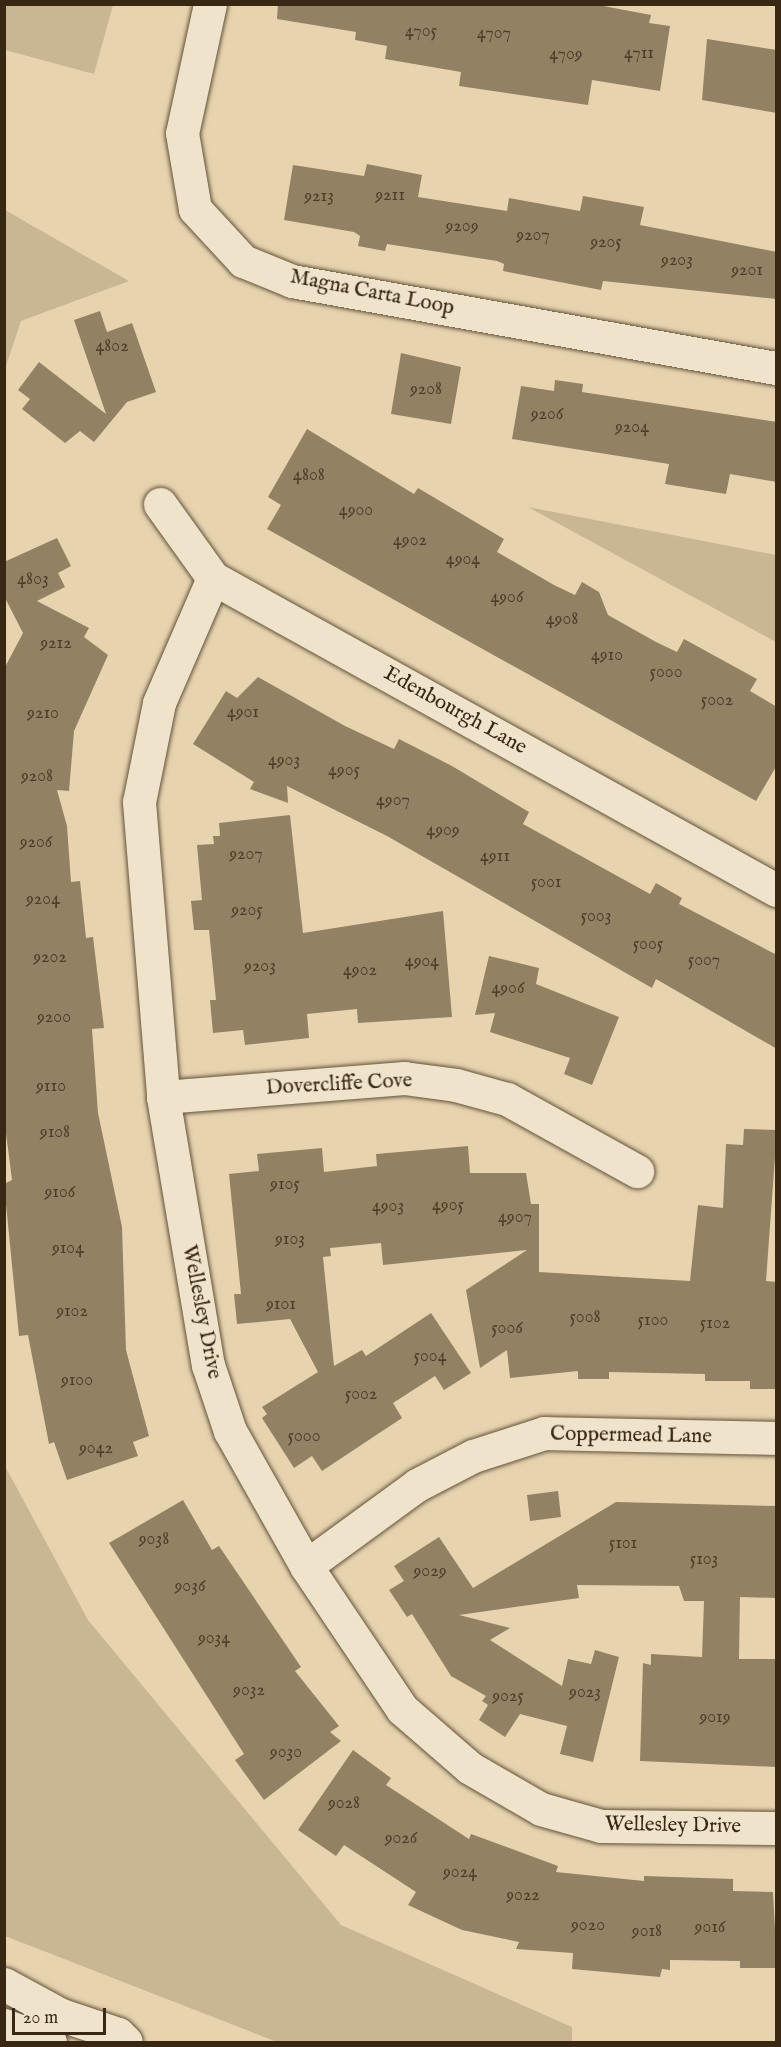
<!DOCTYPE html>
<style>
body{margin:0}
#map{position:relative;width:781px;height:2047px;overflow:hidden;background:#e7d4af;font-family:"IM FELL English",serif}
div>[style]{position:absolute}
.green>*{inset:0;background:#c9b794}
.building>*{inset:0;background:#938164}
.roads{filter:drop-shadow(0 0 2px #64533a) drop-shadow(0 0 2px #64533a)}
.street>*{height:33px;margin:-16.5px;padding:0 16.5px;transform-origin:16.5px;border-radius:16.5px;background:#efe3cb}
span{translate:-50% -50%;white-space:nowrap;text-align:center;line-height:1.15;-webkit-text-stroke:4.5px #efe3cb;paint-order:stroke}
.number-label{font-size:18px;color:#4f3e27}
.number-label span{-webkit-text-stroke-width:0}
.street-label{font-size:21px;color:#382813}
.frame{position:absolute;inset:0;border:6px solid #382813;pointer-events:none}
.scale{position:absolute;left:12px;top:2008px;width:94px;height:27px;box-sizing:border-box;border:3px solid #382813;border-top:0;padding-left:8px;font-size:18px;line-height:21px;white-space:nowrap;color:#382813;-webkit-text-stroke:4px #efe3cb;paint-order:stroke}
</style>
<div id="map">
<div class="green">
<div style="clip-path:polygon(4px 5px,113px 5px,94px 74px,5px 50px)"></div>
<div style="clip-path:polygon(5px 210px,129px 281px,21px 321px,5px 369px)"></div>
<div style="clip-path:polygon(528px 507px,776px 555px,776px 642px)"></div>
<div style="clip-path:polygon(5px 1466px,88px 1620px,341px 1925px,572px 2027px,572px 2042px,277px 2042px,5px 1936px)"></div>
</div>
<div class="building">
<div style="clip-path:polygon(278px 4px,593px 4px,651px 15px,649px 23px,670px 26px,660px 91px,592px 80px,588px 105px,459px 86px,461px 72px,385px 59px,387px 46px,355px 40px,356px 32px,277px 19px)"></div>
<div style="clip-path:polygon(707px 39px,777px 50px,777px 113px,702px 100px)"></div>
<div style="clip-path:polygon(367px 164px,422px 175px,418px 197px,507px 211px,509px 198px,580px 211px,583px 196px,644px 207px,640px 225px,777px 252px,777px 299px,603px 281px,601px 290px,503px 271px,504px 264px,497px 261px,387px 244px,385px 251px,358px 246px,360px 236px,354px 232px,284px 220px,293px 165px,364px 176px)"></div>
<div style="clip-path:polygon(100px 311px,107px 332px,132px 323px,156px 392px,127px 402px,94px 442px,80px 431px,65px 443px,22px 409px,30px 399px,18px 390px,39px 362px,106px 414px,74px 320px)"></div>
<div style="clip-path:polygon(401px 353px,461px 367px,451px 424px,391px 414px)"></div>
<div style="clip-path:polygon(555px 380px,583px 384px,582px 392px,777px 422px,777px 482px,730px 474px,726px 494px,665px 484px,669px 464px,512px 439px,521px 386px,554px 391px)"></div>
<div style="clip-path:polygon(307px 429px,414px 494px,418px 488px,504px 539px,497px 552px,554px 585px,575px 595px,582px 582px,599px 592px,608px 615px,656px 642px,677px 652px,684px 639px,757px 679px,750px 691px,777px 707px,777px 765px,756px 801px,267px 529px,281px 505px,268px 497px)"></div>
<div style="clip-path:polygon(57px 538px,71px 566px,58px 573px,65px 587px,37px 601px,89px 628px,84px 637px,108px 655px,74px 731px,69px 791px,57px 790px,67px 826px,71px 882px,80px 881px,86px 938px,93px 937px,104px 1028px,92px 1029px,98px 1113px,122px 1227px,126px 1350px,149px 1436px,133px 1442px,138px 1456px,67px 1480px,54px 1442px,49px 1444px,28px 1335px,19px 1336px,4px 1184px,12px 1180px,4px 1118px,4px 669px,23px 633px,4px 596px,4px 562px)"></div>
<div style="clip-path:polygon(258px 677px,345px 726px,394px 749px,399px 739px,452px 766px,529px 812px,523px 824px,650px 894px,656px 883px,682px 898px,679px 904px,777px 955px,777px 1049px,656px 979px,652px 988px,387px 836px,287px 786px,288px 803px,250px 789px,254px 782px,193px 744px,226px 691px,237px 698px)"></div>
<div style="clip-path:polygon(290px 815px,303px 933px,443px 911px,452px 1017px,358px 1023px,357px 1009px,307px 1014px,309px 1038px,245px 1045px,243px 1030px,213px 1033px,210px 1000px,216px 1000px,209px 930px,194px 930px,191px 901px,202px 900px,197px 845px,214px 844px,213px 836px,220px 836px,219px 823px)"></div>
<div style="clip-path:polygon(489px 956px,539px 968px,536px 984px,619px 1017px,592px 1085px,564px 1074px,570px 1058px,490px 1032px,495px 1013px,475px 1015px)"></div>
<div style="clip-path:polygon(744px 1129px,777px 1130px,766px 1281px,777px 1282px,777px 1389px,750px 1389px,750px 1381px,705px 1381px,705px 1374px,609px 1372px,609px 1379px,578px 1379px,578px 1371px,510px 1378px,507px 1350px,480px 1368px,466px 1290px,527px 1250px,383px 1265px,381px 1243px,330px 1248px,331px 1256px,323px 1257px,334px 1366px,362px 1350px,366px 1356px,431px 1313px,471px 1373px,444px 1390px,435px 1376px,393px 1403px,402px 1418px,322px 1471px,312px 1456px,294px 1468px,262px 1418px,267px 1414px,262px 1407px,318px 1372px,290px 1319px,237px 1324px,234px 1294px,241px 1294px,229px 1174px,259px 1171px,257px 1154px,322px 1148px,324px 1172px,377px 1166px,376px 1154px,468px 1146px,470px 1173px,526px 1173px,531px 1204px,539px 1204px,539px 1272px,690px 1281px,698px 1205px,723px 1208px,726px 1144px,743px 1145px)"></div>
<div style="clip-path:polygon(558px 1491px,561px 1517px,530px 1521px,527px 1495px)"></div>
<div style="clip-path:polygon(183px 1500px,212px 1550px,219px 1546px,301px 1667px,295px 1671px,339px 1726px,330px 1732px,341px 1741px,264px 1800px,235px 1760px,244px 1754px,109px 1543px)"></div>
<div style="clip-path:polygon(616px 1502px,777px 1506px,777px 1598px,740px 1597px,739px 1659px,777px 1659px,777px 1767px,640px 1761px,643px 1663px,651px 1665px,651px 1654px,702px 1657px,704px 1601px,684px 1601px,679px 1586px,577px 1585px,579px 1598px,459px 1615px,510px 1628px,490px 1640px,562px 1686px,568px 1659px,591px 1664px,595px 1650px,619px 1657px,593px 1762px,560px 1754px,567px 1726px,520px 1714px,505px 1737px,479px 1720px,488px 1705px,482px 1701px,486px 1696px,451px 1676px,412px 1614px,407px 1617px,389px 1590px,404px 1581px,394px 1566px,439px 1537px,473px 1588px)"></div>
<div style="clip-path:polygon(353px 1750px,391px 1778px,386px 1785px,469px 1839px,471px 1834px,558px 1866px,556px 1872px,644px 1881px,644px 1876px,733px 1879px,733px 1891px,773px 1892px,777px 1968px,740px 1968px,740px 1961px,670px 1960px,670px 1970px,662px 1969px,660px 1977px,572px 1969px,573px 1953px,516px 1949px,519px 1942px,462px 1930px,408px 1905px,416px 1892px,344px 1845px,336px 1856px,298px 1830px)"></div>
</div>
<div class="roads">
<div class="street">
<div style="left:210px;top:4px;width:132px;rotate:102.2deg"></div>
<div style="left:182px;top:133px;width:77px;rotate:80.3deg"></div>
<div style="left:195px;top:209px;width:71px;rotate:47.3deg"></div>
<div style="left:243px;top:261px;width:53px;rotate:22.2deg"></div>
<div style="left:292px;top:281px;width:492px;rotate:10.2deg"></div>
<div style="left:160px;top:504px;width:91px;rotate:54.4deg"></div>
<div style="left:213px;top:578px;width:644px;rotate:28.99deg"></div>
<div style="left:213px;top:578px;width:136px;rotate:113.4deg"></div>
<div style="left:159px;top:703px;width:101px;rotate:101.4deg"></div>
<div style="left:139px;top:802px;width:296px;rotate:85.3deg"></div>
<div style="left:163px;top:1097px;width:272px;rotate:80.5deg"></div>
<div style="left:208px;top:1365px;width:70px;rotate:71.6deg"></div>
<div style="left:230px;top:1431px;width:155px;rotate:60.6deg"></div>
<div style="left:306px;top:1566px;width:172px;rotate:56.1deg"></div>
<div style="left:402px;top:1709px;width:90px;rotate:40.9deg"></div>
<div style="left:470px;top:1768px;width:82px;rotate:30deg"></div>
<div style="left:541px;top:1809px;width:62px;rotate:15.8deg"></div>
<div style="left:601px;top:1826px;width:175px;rotate:0.7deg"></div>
<div style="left:163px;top:1097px;width:242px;rotate:-4.5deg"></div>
<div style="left:404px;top:1078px;width:52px;rotate:7.7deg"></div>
<div style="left:456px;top:1085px;width:53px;rotate:15.4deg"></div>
<div style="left:507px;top:1099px;width:149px;rotate:29deg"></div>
<div style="left:306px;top:1566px;width:137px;rotate:-36.1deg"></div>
<div style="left:417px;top:1485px;width:63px;rotate:-27.4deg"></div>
<div style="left:473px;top:1456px;width:75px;rotate:-17.9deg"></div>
<div style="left:544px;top:1433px;width:232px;rotate:1.2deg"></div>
<div style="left:4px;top:1984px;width:65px;rotate:28.5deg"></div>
<div style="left:61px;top:2015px;width:60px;rotate:18.4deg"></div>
<div style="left:118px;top:2034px;width:11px;rotate:45deg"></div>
<div style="left:4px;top:2025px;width:49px;rotate:20.3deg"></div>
</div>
</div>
<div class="number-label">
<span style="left:421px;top:32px">4705</span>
<span style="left:494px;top:34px">4707</span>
<span style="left:639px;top:54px">4711</span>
<span style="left:566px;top:55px">4709</span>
<span style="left:390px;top:196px">9211</span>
<span style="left:319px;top:197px">9213</span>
<span style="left:462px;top:227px">9209</span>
<span style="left:533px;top:236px">9207</span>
<span style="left:606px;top:243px">9205</span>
<span style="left:677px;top:261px">9203</span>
<span style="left:747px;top:271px">9201</span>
<span style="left:112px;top:347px">4802</span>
<span style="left:426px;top:390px">9208</span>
<span style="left:547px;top:415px">9206</span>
<span style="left:632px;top:428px">9204</span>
<span style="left:309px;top:476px">4808</span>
<span style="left:356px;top:511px">4900</span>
<span style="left:410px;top:541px">4902</span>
<span style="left:463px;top:560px">4904</span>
<span style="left:33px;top:580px">4803</span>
<span style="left:507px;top:598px">4906</span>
<span style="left:562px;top:620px">4908</span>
<span style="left:56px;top:644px">9212</span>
<span style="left:607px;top:656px">4910</span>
<span style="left:666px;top:673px">5000</span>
<span style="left:717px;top:701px">5002</span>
<span style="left:243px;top:713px">4901</span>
<span style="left:43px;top:714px">9210</span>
<span style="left:284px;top:761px">4903</span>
<span style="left:344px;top:771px">4905</span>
<span style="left:37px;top:777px">9208</span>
<span style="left:393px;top:801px">4907</span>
<span style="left:443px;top:831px">4909</span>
<span style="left:36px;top:843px">9206</span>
<span style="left:246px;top:855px">9207</span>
<span style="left:495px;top:857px">4911</span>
<span style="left:546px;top:883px">5001</span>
<span style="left:43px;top:900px">9204</span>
<span style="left:247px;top:911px">9205</span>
<span style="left:596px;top:917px">5003</span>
<span style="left:648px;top:945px">5005</span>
<span style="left:50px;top:958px">9202</span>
<span style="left:704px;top:961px">5007</span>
<span style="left:422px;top:962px">4904</span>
<span style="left:260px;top:967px">9203</span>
<span style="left:360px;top:971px">4902</span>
<span style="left:508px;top:989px">4906</span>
<span style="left:54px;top:1018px">9200</span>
<span style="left:51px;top:1087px">9110</span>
<span style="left:55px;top:1133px">9108</span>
<span style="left:285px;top:1185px">9105</span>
<span style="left:60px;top:1193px">9106</span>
<span style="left:448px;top:1206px">4905</span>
<span style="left:388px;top:1207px">4903</span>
<span style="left:515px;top:1218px">4907</span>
<span style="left:290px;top:1240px">9103</span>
<span style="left:68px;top:1249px">9104</span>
<span style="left:281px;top:1305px">9101</span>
<span style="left:72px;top:1312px">9102</span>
<span style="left:585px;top:1318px">5008</span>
<span style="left:653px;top:1321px">5100</span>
<span style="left:715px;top:1324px">5102</span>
<span style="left:507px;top:1329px">5006</span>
<span style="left:430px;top:1357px">5004</span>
<span style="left:77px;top:1381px">9100</span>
<span style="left:361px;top:1395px">5002</span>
<span style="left:304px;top:1437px">5000</span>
<span style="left:96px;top:1449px">9042</span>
<span style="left:154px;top:1540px">9038</span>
<span style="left:623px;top:1544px">5101</span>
<span style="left:704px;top:1560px">5103</span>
<span style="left:430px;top:1572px">9029</span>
<span style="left:190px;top:1587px">9036</span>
<span style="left:214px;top:1639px">9034</span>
<span style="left:249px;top:1691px">9032</span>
<span style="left:585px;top:1693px">9023</span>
<span style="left:508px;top:1697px">9025</span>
<span style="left:715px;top:1718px">9019</span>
<span style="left:286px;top:1753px">9030</span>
<span style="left:344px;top:1804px">9028</span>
<span style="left:401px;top:1839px">9026</span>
<span style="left:460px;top:1873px">9024</span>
<span style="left:523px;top:1896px">9022</span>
<span style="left:588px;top:1926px">9020</span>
<span style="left:710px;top:1928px">9016</span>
<span style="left:647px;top:1932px">9018</span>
</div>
<div class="street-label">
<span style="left:372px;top:293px;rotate:11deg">Magna Carta Loop</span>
<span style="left:455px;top:711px;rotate:29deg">Edenbourgh Lane</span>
<span style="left:339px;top:1085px;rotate:-3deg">Dovercliffe Cove</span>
<span style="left:201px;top:1312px;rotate:79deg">Wellesley Drive</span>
<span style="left:631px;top:1436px;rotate:1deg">Coppermead Lane</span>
<span style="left:673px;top:1826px;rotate:1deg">Wellesley Drive</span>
</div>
<div class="frame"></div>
<div class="scale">20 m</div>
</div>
